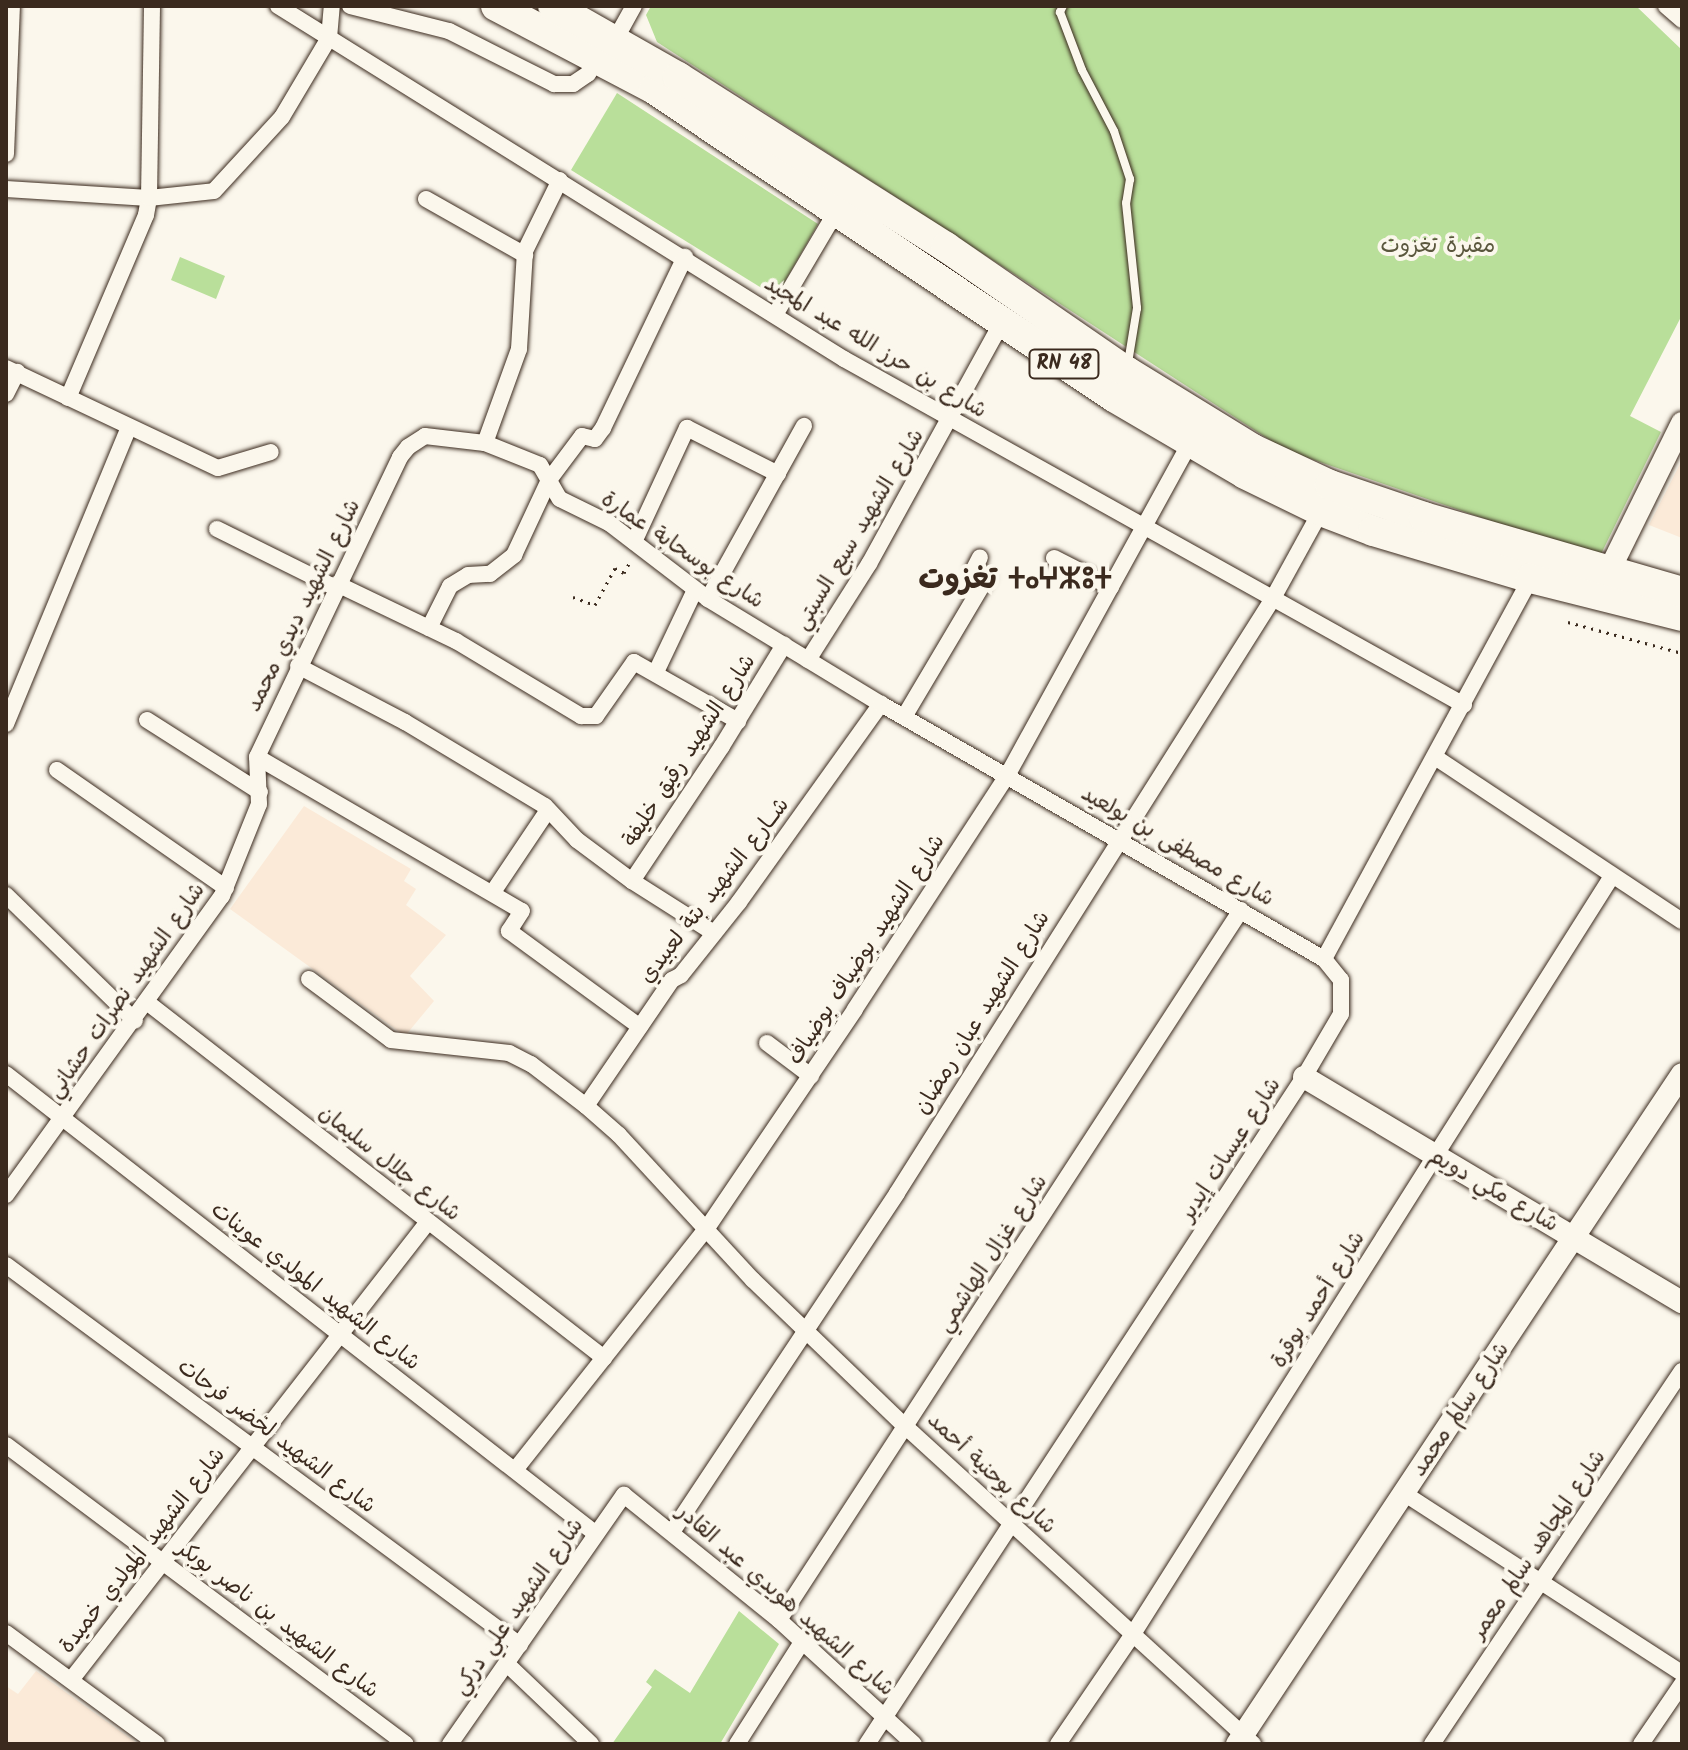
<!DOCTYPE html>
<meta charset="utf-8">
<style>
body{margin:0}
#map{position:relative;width:1688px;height:1750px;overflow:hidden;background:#fbf7ec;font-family:Kalam,"Playpen Sans Arabic","Noto Sans Tifinagh",sans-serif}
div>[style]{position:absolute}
.built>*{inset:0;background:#fbead8}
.green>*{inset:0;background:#b9df9a}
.path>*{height:3px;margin-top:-1.5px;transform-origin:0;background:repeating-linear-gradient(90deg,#3b2a1e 0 2px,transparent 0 8px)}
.roads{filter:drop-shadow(0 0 2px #3b2a1e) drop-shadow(0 0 2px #3b2a1e)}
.lane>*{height:8px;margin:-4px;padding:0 4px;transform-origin:4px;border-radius:4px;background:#fbf7ec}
.street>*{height:16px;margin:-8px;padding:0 8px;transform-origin:8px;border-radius:8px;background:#fbf7ec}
.secondary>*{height:22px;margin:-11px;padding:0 11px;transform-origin:11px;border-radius:11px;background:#fbf7ec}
.highway>*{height:30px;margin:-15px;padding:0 15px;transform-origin:15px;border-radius:15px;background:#fbf7ec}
span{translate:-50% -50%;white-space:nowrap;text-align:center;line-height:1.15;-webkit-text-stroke:8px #fbf7ec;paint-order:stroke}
.shield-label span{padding:2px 6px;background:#fbf7ec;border:2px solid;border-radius:6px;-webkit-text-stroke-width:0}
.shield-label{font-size:20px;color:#3b2a1e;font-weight:700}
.park-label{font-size:22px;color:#5a573d}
.street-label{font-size:22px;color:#3b2a1e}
.district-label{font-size:30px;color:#3b2a1e;font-weight:700}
.frame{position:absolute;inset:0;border:8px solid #3b2a1e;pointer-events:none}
</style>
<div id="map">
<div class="built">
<div style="clip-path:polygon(1682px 460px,1682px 538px,1649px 525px)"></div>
<div style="clip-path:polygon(304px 806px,411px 869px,404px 881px,416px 889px,406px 905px,446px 935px,410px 976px,434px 1001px,405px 1036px,230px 909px)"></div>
<div style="clip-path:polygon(36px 1671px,138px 1744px,6px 1744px,6px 1686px,18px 1694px)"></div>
</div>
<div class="green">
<div style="clip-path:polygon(651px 6px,1636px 6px,1682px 50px,1682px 315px,1630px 416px,1661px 432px,1601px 554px,1555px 543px,1285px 450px,657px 42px,646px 15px)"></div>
<div style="clip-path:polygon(617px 93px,818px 224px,776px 297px,571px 170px)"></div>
<div style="clip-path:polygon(180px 257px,225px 276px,216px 299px,171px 280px)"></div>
<div style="clip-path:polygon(739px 1611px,779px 1644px,720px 1744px,612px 1744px,652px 1687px,646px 1682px,655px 1669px,690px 1693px)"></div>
</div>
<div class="path">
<div style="left:573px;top:597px;width:23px;rotate:20deg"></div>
<div style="left:595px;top:605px;width:42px;rotate:-61.6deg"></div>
<div style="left:615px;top:568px;width:10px;rotate:29deg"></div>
<div style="left:624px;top:573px;width:15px;rotate:-62deg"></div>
<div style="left:1568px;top:622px;width:118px;rotate:15.2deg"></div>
</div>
<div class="roads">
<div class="lane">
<div style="left:1063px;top:6px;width:7px;rotate:117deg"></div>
<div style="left:1060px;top:12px;width:62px;rotate:69.2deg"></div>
<div style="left:1082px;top:70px;width:69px;rotate:62.3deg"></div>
<div style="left:1114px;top:131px;width:51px;rotate:71.6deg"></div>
<div style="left:1130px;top:179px;width:24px;rotate:99deg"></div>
<div style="left:1126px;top:203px;width:106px;rotate:84deg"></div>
<div style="left:1137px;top:308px;width:56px;rotate:99.3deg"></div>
</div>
<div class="street">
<div style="left:278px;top:6px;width:667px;rotate:31.95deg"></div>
<div style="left:844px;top:359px;width:710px;rotate:29.16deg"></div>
<div style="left:350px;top:6px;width:102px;rotate:14.2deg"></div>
<div style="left:449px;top:31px;width:118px;rotate:26.8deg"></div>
<div style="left:554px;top:84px;width:19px"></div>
<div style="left:573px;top:84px;width:18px;rotate:-34deg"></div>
<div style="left:588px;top:74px;width:20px;rotate:-60deg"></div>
<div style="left:1666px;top:6px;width:21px;rotate:41deg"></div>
<div style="left:615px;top:40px;width:39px;rotate:-61deg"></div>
<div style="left:6px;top:154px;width:148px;rotate:-87.7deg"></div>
<div style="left:6px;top:189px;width:143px;rotate:3.6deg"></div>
<div style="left:149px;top:198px;width:65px;rotate:-6.1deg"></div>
<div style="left:214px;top:191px;width:100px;rotate:-47.4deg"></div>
<div style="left:282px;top:117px;width:92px;rotate:-59.3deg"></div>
<div style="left:329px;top:38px;width:32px;rotate:-85deg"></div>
<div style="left:426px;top:199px;width:114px;rotate:29.5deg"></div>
<div style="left:775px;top:315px;width:122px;rotate:-59.4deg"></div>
<div style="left:6px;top:368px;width:234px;rotate:25.3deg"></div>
<div style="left:218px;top:468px;width:55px;rotate:-16.8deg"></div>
<div style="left:6px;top:394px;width:25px;rotate:-63deg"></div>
<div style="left:68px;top:398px;width:199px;rotate:-66.9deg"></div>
<div style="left:146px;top:215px;width:17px;rotate:-80deg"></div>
<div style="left:149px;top:198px;width:192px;rotate:-89.1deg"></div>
<div style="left:485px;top:443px;width:100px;rotate:-70.1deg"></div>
<div style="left:519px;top:349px;width:98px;rotate:-86.5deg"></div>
<div style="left:525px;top:251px;width:79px;rotate:-63.8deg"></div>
<div style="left:217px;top:529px;width:133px;rotate:26.4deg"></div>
<div style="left:634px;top:542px;width:126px;rotate:-65.1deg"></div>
<div style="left:687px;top:428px;width:102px;rotate:26.8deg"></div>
<div style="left:1054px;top:558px;width:64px;rotate:27deg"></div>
<div style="left:337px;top:584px;width:132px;rotate:25.6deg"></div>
<div style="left:456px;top:641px;width:146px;rotate:31deg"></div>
<div style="left:581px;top:716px;width:15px"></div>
<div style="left:596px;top:716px;width:66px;rotate:-54.9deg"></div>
<div style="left:634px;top:662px;width:120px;rotate:29.6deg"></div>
<div style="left:708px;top:599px;width:198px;rotate:-61deg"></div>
<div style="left:429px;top:628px;width:47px;rotate:-63.4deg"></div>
<div style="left:450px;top:586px;width:21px;rotate:-31deg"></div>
<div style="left:468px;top:575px;width:22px;rotate:-3deg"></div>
<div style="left:490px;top:574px;width:31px;rotate:-38deg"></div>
<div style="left:514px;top:555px;width:83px;rotate:-65deg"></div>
<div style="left:549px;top:480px;width:55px;rotate:-53.1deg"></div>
<div style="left:582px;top:436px;width:13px;rotate:13deg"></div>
<div style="left:595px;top:439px;width:14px;rotate:-54deg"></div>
<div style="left:603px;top:428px;width:190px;rotate:-64.4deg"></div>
<div style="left:808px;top:660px;width:114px;rotate:-57.6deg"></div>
<div style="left:869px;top:564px;width:282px;rotate:-61.2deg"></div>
<div style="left:298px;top:666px;width:121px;rotate:27.6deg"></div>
<div style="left:405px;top:722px;width:163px;rotate:31deg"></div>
<div style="left:545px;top:806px;width:47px;rotate:46.7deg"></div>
<div style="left:577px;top:840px;width:69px;rotate:36.7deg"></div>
<div style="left:632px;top:881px;width:97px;rotate:32.4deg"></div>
<div style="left:656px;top:672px;width:91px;rotate:-64.6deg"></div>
<div style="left:904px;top:717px;width:163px;rotate:-59.3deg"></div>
<div style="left:987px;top:577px;width:15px;rotate:-148deg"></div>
<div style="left:974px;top:569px;width:13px;rotate:-63deg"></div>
<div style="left:147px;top:720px;width:134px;rotate:32.5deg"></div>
<div style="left:6px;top:724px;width:321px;rotate:-67.5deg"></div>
<div style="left:257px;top:757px;width:306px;rotate:30.2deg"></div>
<div style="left:522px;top:911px;width:24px;rotate:123deg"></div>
<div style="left:509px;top:931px;width:162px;rotate:36.2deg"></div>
<div style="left:1435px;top:757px;width:296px;rotate:33.6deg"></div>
<div style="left:57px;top:770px;width:206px;rotate:34.9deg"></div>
<div style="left:632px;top:881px;width:162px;rotate:-56.3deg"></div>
<div style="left:722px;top:746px;width:119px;rotate:-58.5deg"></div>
<div style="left:493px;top:892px;width:99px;rotate:-56.1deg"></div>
<div style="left:6px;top:895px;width:180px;rotate:44.3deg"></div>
<div style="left:309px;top:979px;width:102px;rotate:36.6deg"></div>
<div style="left:391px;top:1040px;width:119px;rotate:6.3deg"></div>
<div style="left:509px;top:1053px;width:25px;rotate:27deg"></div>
<div style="left:531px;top:1064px;width:69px;rotate:37.4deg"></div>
<div style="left:586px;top:1106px;width:44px;rotate:41.3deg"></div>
<div style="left:619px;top:1135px;width:197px;rotate:47.3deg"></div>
<div style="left:753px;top:1280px;width:212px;rotate:43.9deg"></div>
<div style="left:906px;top:1427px;width:470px;rotate:42.4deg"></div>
<div style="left:148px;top:1003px;width:578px;rotate:37.9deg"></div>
<div style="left:767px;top:1043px;width:55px;rotate:36.9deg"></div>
<div style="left:6px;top:1074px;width:748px;rotate:37.94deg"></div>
<div style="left:586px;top:1106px;width:153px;rotate:-55.7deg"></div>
<div style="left:672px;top:980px;width:10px;rotate:-29deg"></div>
<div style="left:681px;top:975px;width:93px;rotate:-51.5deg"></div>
<div style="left:739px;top:902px;width:244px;rotate:-54.4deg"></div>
<div style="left:6px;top:1195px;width:369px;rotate:-54.2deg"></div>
<div style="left:222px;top:896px;width:99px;rotate:-68.1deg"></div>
<div style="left:259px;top:804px;width:47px;rotate:-92.4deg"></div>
<div style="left:257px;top:757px;width:332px;rotate:-64.5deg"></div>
<div style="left:400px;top:457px;width:13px;rotate:-51deg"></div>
<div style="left:408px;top:447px;width:20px;rotate:-33deg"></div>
<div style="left:425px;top:436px;width:60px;rotate:6.7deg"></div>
<div style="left:485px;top:443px;width:59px;rotate:21.8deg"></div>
<div style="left:540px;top:465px;width:39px;rotate:60deg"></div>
<div style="left:560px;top:499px;width:55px;rotate:26.1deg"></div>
<div style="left:609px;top:523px;width:125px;rotate:37.5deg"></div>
<div style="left:708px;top:599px;width:202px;rotate:31.3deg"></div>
<div style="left:881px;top:704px;width:511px;rotate:29.93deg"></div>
<div style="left:6px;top:1265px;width:639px;rotate:36.48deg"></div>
<div style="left:6px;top:1445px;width:499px;rotate:36.8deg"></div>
<div style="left:515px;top:1470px;width:309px;rotate:-51.6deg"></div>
<div style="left:707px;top:1228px;width:264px;rotate:-55.9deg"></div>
<div style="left:855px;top:1009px;width:280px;rotate:-56.9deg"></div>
<div style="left:1008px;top:774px;width:384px;rotate:-61.2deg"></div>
<div style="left:1405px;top:1494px;width:330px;rotate:32.9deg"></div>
<div style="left:672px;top:1532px;width:407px;rotate:-56.4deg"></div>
<div style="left:897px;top:1193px;width:702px;rotate:-57.69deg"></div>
<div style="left:1272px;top:600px;width:102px;rotate:-61.2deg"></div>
<div style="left:779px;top:1620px;width:847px;rotate:-56.95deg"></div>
<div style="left:6px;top:1633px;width:187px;rotate:36.3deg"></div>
<div style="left:507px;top:1664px;width:116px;rotate:43.6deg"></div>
<div style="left:71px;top:1680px;width:579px;rotate:-52.08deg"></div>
<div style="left:450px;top:1744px;width:304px;rotate:-55.1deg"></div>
<div style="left:624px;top:1495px;width:199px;rotate:38.9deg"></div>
<div style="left:779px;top:1620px;width:183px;rotate:42.6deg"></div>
<div style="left:737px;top:1744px;width:121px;rotate:-57.5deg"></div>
<div style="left:867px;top:1744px;width:797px;rotate:-56.77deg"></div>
<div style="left:1304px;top:1077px;width:73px;rotate:-59.6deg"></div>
<div style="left:1341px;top:1014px;width:34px;rotate:-90deg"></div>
<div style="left:1341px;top:980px;width:27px;rotate:-129deg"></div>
<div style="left:1324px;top:959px;width:438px;rotate:-61.5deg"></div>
<div style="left:1058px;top:1744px;width:133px;rotate:-55.7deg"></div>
<div style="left:1133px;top:1634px;width:897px;rotate:-57.71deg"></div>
<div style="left:1432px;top:1744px;width:449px;rotate:-56.2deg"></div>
<div style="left:1641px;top:1744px;width:73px;rotate:-55.7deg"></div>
</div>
<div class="secondary">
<div style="left:1609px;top:571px;width:165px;rotate:-63.7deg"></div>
<div style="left:1304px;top:1077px;width:440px;rotate:30.8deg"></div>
<div style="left:1237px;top:1744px;width:804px;rotate:-56.41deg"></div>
</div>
<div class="highway">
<div style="left:496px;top:6px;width:178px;rotate:27.7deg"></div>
<div style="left:654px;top:89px;width:554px;rotate:33.8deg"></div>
<div style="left:1114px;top:397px;width:152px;rotate:30.4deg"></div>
<div style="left:1245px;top:474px;width:85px;rotate:26deg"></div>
<div style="left:1321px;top:511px;width:56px;rotate:21deg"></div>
<div style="left:1373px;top:531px;width:165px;rotate:16.6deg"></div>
<div style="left:1531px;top:578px;width:156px;rotate:14.1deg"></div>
<div style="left:553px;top:6px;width:144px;rotate:29.6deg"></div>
<div style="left:678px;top:77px;width:317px;rotate:32.4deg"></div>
<div style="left:946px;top:247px;width:219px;rotate:34.6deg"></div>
<div style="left:1126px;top:371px;width:149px;rotate:31.6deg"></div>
<div style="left:1253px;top:449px;width:85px;rotate:25.1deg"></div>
<div style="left:1330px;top:485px;width:99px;rotate:18.8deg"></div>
<div style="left:1424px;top:517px;width:269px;rotate:16.2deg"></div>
</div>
</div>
<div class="shield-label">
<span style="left:1064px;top:364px">RN 48</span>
</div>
<div class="park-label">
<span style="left:1438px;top:247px">مقبرة تغزوت</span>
</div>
<div class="street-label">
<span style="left:875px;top:348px;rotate:31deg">شارع بن حرز الله عبد المجيد</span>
<span style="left:860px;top:530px;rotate:-59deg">شارع الشهيد سبع السبتي</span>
<span style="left:682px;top:551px;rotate:34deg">شارع بوسحابة عمارة</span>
<span style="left:304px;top:606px;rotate:-64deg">شارع الشهيد ديدي محمد</span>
<span style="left:690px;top:751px;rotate:-57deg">شارع الشهيد رقيق خليفة</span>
<span style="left:1177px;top:847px;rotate:30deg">شارع مصطفى بن بولعيد</span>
<span style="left:715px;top:891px;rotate:-52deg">شــارع الشهيد بتة لعبيدي</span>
<span style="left:867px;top:950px;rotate:-57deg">شارع الشهيد بوضياف بوضياف</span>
<span style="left:127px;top:991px;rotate:-55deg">شارع الشهيد نصرات حشاني</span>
<span style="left:983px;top:1013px;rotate:-58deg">شارع الشهيد عبان رمضان</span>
<span style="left:1231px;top:1150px;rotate:-57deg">شارع عيسات إيدير</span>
<span style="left:389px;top:1164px;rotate:38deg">شارع جلال سليمان</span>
<span style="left:1493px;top:1191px;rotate:30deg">شارع مكي دويم</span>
<span style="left:993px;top:1254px;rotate:-57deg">شارع غزال الهاشمي</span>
<span style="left:315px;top:1287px;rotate:38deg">شارع الشهيد المولدي عوينات</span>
<span style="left:1319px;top:1300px;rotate:-58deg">شارع أحمد بوقرة</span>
<span style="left:1461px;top:1410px;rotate:-56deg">شارع سالم محمد</span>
<span style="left:276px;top:1437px;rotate:37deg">شارع الشهيد لخضر فرحات</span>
<span style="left:991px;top:1474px;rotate:43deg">شارع بوحنية أحمد</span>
<span style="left:1539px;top:1545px;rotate:-56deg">شارع المجاهد سالم معمر</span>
<span style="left:143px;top:1551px;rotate:-52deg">شارع الشهيد المولدي خميدة</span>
<span style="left:785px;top:1601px;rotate:41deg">شارع الشهيد هويدي عبد القادر</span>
<span style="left:519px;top:1607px;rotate:-55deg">شارع الشهيد علي دركي</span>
<span style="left:277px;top:1620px;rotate:37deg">شارع الشهيد بن ناصر بوبكر</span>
</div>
<div class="district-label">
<span style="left:1015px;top:580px">تغزوت ⵜⴰⵖⵣⵓⵜ</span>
</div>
<div class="frame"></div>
</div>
